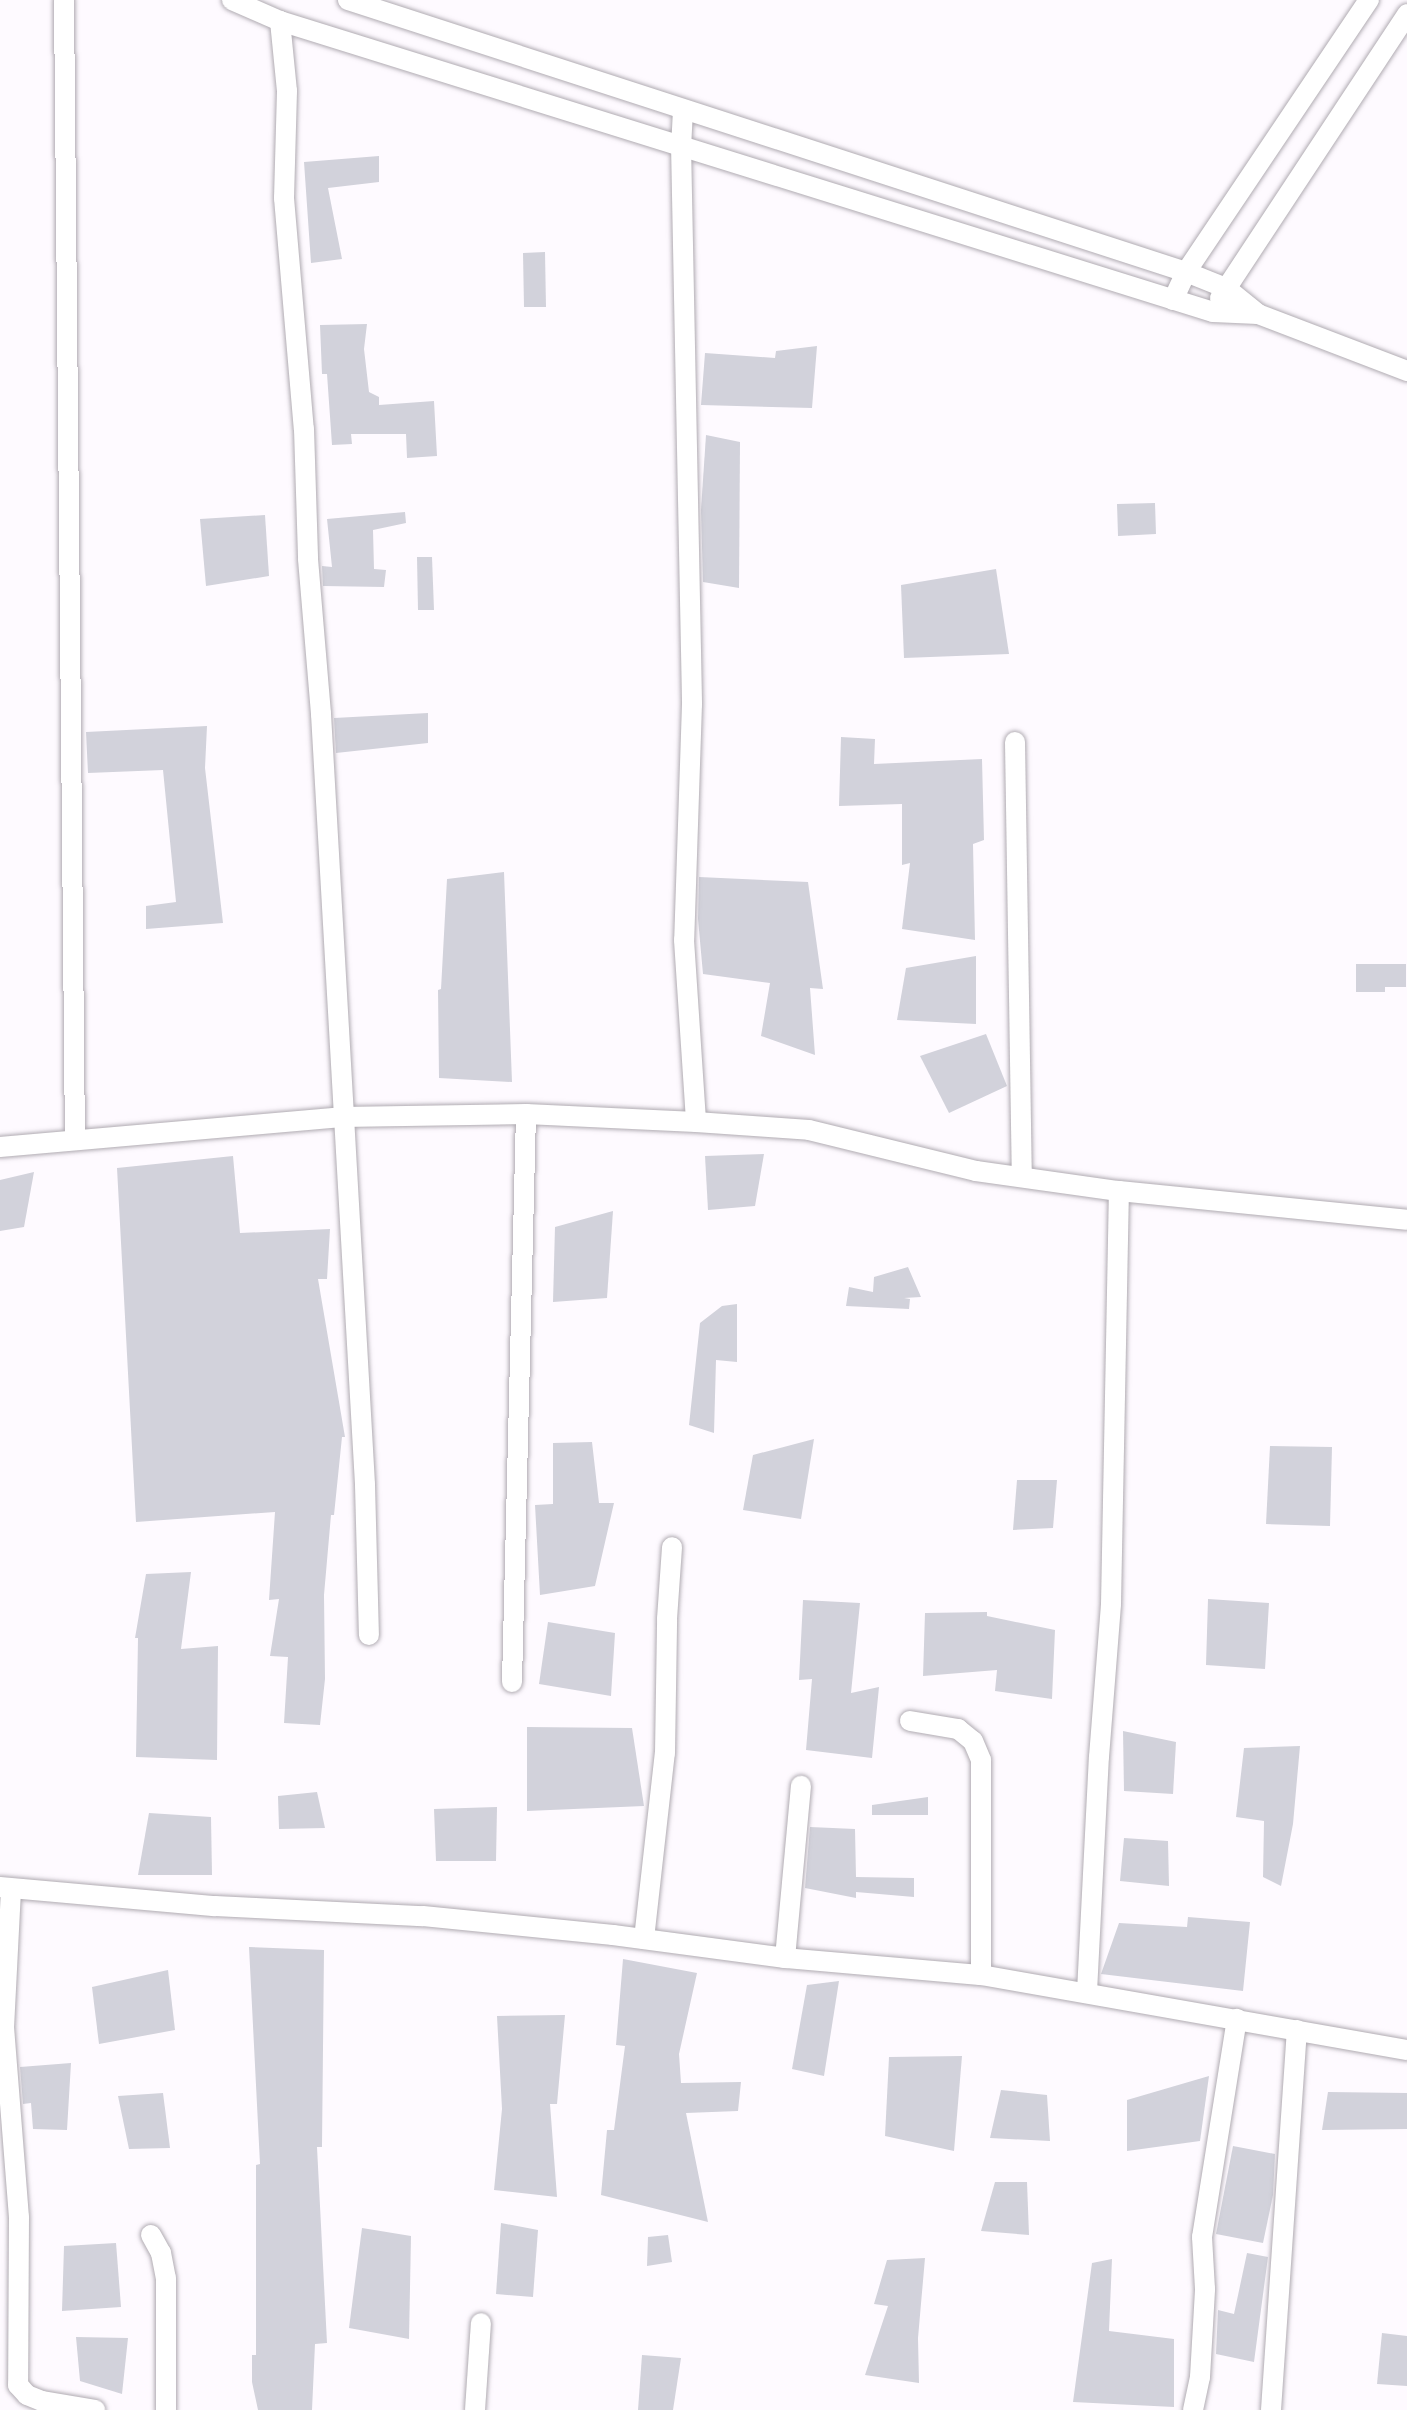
<!DOCTYPE html>
<style>
body{margin:0}
#map{position:relative;width:1407px;height:2410px;overflow:hidden;background:#fefaff;font-family:Lato,sans-serif}
div>[style]{position:absolute}
.building>*{inset:0;background:#d2d2db}
.roads{filter:drop-shadow(0 0 2px #b0abb2) drop-shadow(0 0 2px #b0abb2)}
.street>*{height:20px;margin:-10px;padding:0 10px;transform-origin:10px;border-radius:10px;background:#fff}
span{translate:-50% -50%;white-space:nowrap;text-align:center;line-height:1.15;-webkit-text-stroke:7px #fff;paint-order:stroke}
</style>
<div id="map">
<div class="building">
<div style="clip-path:polygon(379px 156px,379px 182px,328px 188px,342px 259px,311px 263px,304px 162px)"></div>
<div style="clip-path:polygon(545px 252px,546px 307px,524px 307px,523px 253px)"></div>
<div style="clip-path:polygon(367px 324px,364px 349px,369px 392px,379px 397px,379px 405px,434px 401px,437px 456px,407px 458px,406px 434px,351px 434px,352px 444px,332px 445px,327px 374px,322px 374px,320px 325px)"></div>
<div style="clip-path:polygon(817px 346px,812px 408px,701px 405px,705px 353px,775px 358px,776px 351px)"></div>
<div style="clip-path:polygon(706px 435px,740px 442px,739px 588px,703px 582px,701px 510px)"></div>
<div style="clip-path:polygon(1155px 503px,1156px 534px,1118px 536px,1117px 504px)"></div>
<div style="clip-path:polygon(405px 512px,406px 523px,373px 530px,374px 569px,386px 570px,384px 587px,323px 586px,322px 566px,332px 567px,327px 519px)"></div>
<div style="clip-path:polygon(265px 515px,269px 576px,206px 586px,200px 519px)"></div>
<div style="clip-path:polygon(417px 557px,432px 557px,434px 610px,418px 610px)"></div>
<div style="clip-path:polygon(996px 569px,1009px 654px,904px 658px,901px 585px)"></div>
<div style="clip-path:polygon(428px 713px,428px 743px,336px 753px,334px 718px)"></div>
<div style="clip-path:polygon(207px 726px,205px 768px,223px 923px,146px 929px,146px 906px,176px 902px,163px 770px,88px 773px,86px 732px)"></div>
<div style="clip-path:polygon(841px 737px,875px 739px,874px 764px,982px 759px,984px 840px,973px 844px,975px 940px,902px 929px,910px 863px,902px 865px,902px 804px,839px 806px)"></div>
<div style="clip-path:polygon(504px 872px,512px 1082px,439px 1078px,438px 990px,441px 989px,447px 879px)"></div>
<div style="clip-path:polygon(699px 877px,808px 882px,823px 989px,810px 988px,815px 1055px,761px 1036px,770px 983px,703px 974px,698px 919px)"></div>
<div style="clip-path:polygon(976px 956px,976px 1024px,897px 1020px,906px 968px)"></div>
<div style="clip-path:polygon(1356px 964px,1406px 964px,1406px 987px,1385px 987px,1385px 992px,1356px 992px)"></div>
<div style="clip-path:polygon(986px 1034px,1007px 1086px,949px 1113px,920px 1056px)"></div>
<div style="clip-path:polygon(764px 1154px,755px 1206px,708px 1210px,705px 1156px)"></div>
<div style="clip-path:polygon(233px 1156px,240px 1233px,330px 1229px,327px 1279px,318px 1279px,345px 1437px,342px 1437px,334px 1515px,331px 1515px,324px 1595px,325px 1679px,320px 1725px,284px 1723px,288px 1657px,270px 1656px,279px 1599px,269px 1600px,275px 1512px,136px 1522px,117px 1168px)"></div>
<div style="clip-path:polygon(34px 1172px,24px 1227px,0 1231px,0 1180px)"></div>
<div style="clip-path:polygon(613px 1211px,607px 1298px,553px 1302px,555px 1227px)"></div>
<div style="clip-path:polygon(908px 1267px,921px 1297px,904px 1298px,910px 1299px,909px 1309px,846px 1306px,849px 1287px,873px 1292px,874px 1277px)"></div>
<div style="clip-path:polygon(737px 1304px,737px 1362px,716px 1360px,714px 1433px,689px 1425px,700px 1323px,722px 1306px)"></div>
<div style="clip-path:polygon(814px 1439px,801px 1519px,743px 1510px,753px 1455px)"></div>
<div style="clip-path:polygon(592px 1442px,599px 1503px,614px 1503px,595px 1586px,540px 1595px,535px 1505px,553px 1504px,553px 1443px)"></div>
<div style="clip-path:polygon(1270px 1446px,1332px 1447px,1330px 1526px,1266px 1524px)"></div>
<div style="clip-path:polygon(1017px 1480px,1057px 1480px,1053px 1528px,1013px 1530px)"></div>
<div style="clip-path:polygon(191px 1572px,181px 1649px,218px 1646px,217px 1760px,136px 1757px,138px 1638px,135px 1638px,146px 1574px)"></div>
<div style="clip-path:polygon(1208px 1599px,1269px 1603px,1265px 1669px,1206px 1665px)"></div>
<div style="clip-path:polygon(803px 1600px,860px 1603px,851px 1693px,879px 1687px,872px 1758px,806px 1750px,812px 1679px,799px 1680px)"></div>
<div style="clip-path:polygon(987px 1612px,987px 1616px,1055px 1630px,1052px 1699px,995px 1691px,997px 1670px,923px 1676px,925px 1613px)"></div>
<div style="clip-path:polygon(548px 1622px,615px 1633px,611px 1696px,539px 1684px)"></div>
<div style="clip-path:polygon(527px 1727px,632px 1728px,644px 1806px,527px 1811px)"></div>
<div style="clip-path:polygon(1123px 1731px,1176px 1742px,1173px 1794px,1124px 1791px)"></div>
<div style="clip-path:polygon(1300px 1746px,1293px 1824px,1281px 1886px,1263px 1877px,1264px 1821px,1236px 1817px,1244px 1748px)"></div>
<div style="clip-path:polygon(317px 1792px,325px 1828px,279px 1829px,278px 1796px)"></div>
<div style="clip-path:polygon(928px 1797px,928px 1815px,872px 1815px,872px 1805px)"></div>
<div style="clip-path:polygon(497px 1807px,496px 1861px,436px 1861px,434px 1809px)"></div>
<div style="clip-path:polygon(149px 1813px,211px 1817px,212px 1875px,138px 1875px)"></div>
<div style="clip-path:polygon(810px 1827px,855px 1829px,856px 1877px,914px 1878px,914px 1897px,856px 1892px,856px 1898px,805px 1888px)"></div>
<div style="clip-path:polygon(1124px 1838px,1168px 1841px,1169px 1886px,1120px 1881px)"></div>
<div style="clip-path:polygon(1188px 1917px,1250px 1922px,1243px 1991px,1101px 1974px,1119px 1923px,1187px 1927px)"></div>
<div style="clip-path:polygon(249px 1947px,324px 1950px,322px 2147px,317px 2147px,327px 2343px,315px 2344px,312px 2410px,258px 2410px,252px 2382px,252px 2355px,256px 2355px,256px 2165px,260px 2164px)"></div>
<div style="clip-path:polygon(623px 1959px,697px 1973px,679px 2054px,681px 2083px,741px 2082px,738px 2111px,686px 2113px,708px 2222px,601px 2195px,607px 2130px,614px 2130px,625px 2046px,616px 2045px)"></div>
<div style="clip-path:polygon(168px 1970px,175px 2030px,99px 2044px,92px 1987px)"></div>
<div style="clip-path:polygon(839px 1981px,824px 2076px,792px 2069px,807px 1985px)"></div>
<div style="clip-path:polygon(565px 2015px,557px 2104px,550px 2104px,557px 2197px,494px 2190px,502px 2109px,497px 2016px)"></div>
<div style="clip-path:polygon(962px 2056px,954px 2151px,885px 2136px,889px 2057px)"></div>
<div style="clip-path:polygon(71px 2063px,67px 2130px,33px 2129px,31px 2103px,23px 2104px,20px 2067px)"></div>
<div style="clip-path:polygon(1209px 2076px,1200px 2141px,1127px 2151px,1127px 2100px)"></div>
<div style="clip-path:polygon(1001px 2090px,1047px 2095px,1050px 2141px,990px 2138px)"></div>
<div style="clip-path:polygon(1328px 2092px,1407px 2093px,1407px 2129px,1322px 2130px)"></div>
<div style="clip-path:polygon(163px 2093px,170px 2148px,129px 2149px,118px 2096px)"></div>
<div style="clip-path:polygon(1233px 2146px,1275px 2154px,1273px 2195px,1263px 2243px,1216px 2234px)"></div>
<div style="clip-path:polygon(995px 2182px,1027px 2182px,1029px 2235px,981px 2231px)"></div>
<div style="clip-path:polygon(501px 2223px,538px 2230px,533px 2297px,496px 2294px)"></div>
<div style="clip-path:polygon(362px 2228px,411px 2236px,409px 2339px,349px 2328px)"></div>
<div style="clip-path:polygon(668px 2235px,672px 2262px,647px 2266px,648px 2237px)"></div>
<div style="clip-path:polygon(116px 2243px,121px 2307px,62px 2311px,64px 2246px)"></div>
<div style="clip-path:polygon(1247px 2253px,1268px 2257px,1254px 2362px,1216px 2354px,1218px 2310px,1234px 2314px)"></div>
<div style="clip-path:polygon(925px 2258px,918px 2338px,919px 2383px,865px 2375px,888px 2306px,874px 2304px,887px 2260px)"></div>
<div style="clip-path:polygon(1112px 2259px,1109px 2331px,1174px 2339px,1174px 2407px,1073px 2402px,1092px 2263px)"></div>
<div style="clip-path:polygon(1382px 2333px,1407px 2336px,1407px 2386px,1377px 2384px)"></div>
<div style="clip-path:polygon(76px 2337px,128px 2338px,122px 2394px,80px 2381px)"></div>
<div style="clip-path:polygon(642px 2355px,681px 2358px,673px 2410px,638px 2410px)"></div>
</div>
<div class="roads">
<div class="street">
<div style="left:64px;top:0;width:1140px;rotate:89.45deg"></div>
<div style="left:232px;top:0;width:52px;rotate:23.6deg"></div>
<div style="left:280px;top:21px;width:977px;rotate:17.32deg"></div>
<div style="left:1213px;top:312px;width:45px;rotate:2.5deg"></div>
<div style="left:348px;top:0;width:881px;rotate:17.98deg"></div>
<div style="left:1186px;top:272px;width:43px;rotate:21.8deg"></div>
<div style="left:1226px;top:288px;width:41px;rotate:39.1deg"></div>
<div style="left:1258px;top:314px;width:160px;rotate:20.9deg"></div>
<div style="left:280px;top:21px;width:70px;rotate:84.3deg"></div>
<div style="left:287px;top:91px;width:107px;rotate:91.6deg"></div>
<div style="left:284px;top:198px;width:232px;rotate:85.1deg"></div>
<div style="left:304px;top:429px;width:130px;rotate:88.2deg"></div>
<div style="left:308px;top:559px;width:156px;rotate:85.2deg"></div>
<div style="left:321px;top:714px;width:772px;rotate:86.73deg"></div>
<div style="left:365px;top:1485px;width:150px;rotate:88.5deg"></div>
<div style="left:683px;top:110px;width:34px;rotate:93deg"></div>
<div style="left:681px;top:144px;width:560px;rotate:88.87deg"></div>
<div style="left:692px;top:704px;width:236px;rotate:91.9deg"></div>
<div style="left:684px;top:940px;width:182px;rotate:86.2deg"></div>
<div style="left:1220px;top:298px;width:340px;rotate:-56.6deg"></div>
<div style="left:1173px;top:300px;width:31px;rotate:-65deg"></div>
<div style="left:1186px;top:272px;width:328px;rotate:-56.1deg"></div>
<div style="left:1015px;top:742px;width:435px;rotate:89.1deg"></div>
<div style="left:0;top:1147px;width:343px;rotate:-5deg"></div>
<div style="left:342px;top:1117px;width:184px;rotate:-0.9deg"></div>
<div style="left:526px;top:1114px;width:170px;rotate:2.7deg"></div>
<div style="left:696px;top:1122px;width:113px;rotate:4deg"></div>
<div style="left:809px;top:1130px;width:172px;rotate:13.8deg"></div>
<div style="left:976px;top:1171px;width:144px;rotate:8deg"></div>
<div style="left:1119px;top:1191px;width:289px;rotate:5.7deg"></div>
<div style="left:512px;top:1682px;width:568px;rotate:-88.59deg"></div>
<div style="left:910px;top:1721px;width:49px;rotate:9.5deg"></div>
<div style="left:958px;top:1729px;width:19px;rotate:39deg"></div>
<div style="left:973px;top:1741px;width:21px;rotate:67deg"></div>
<div style="left:981px;top:1760px;width:215px;rotate:90deg"></div>
<div style="left:0;top:1887px;width:216px;rotate:5.1deg"></div>
<div style="left:215px;top:1906px;width:208px;rotate:2.8deg"></div>
<div style="left:423px;top:1916px;width:191px;rotate:5.7deg"></div>
<div style="left:613px;top:1935px;width:174px;rotate:7.6deg"></div>
<div style="left:785px;top:1958px;width:197px;rotate:5deg"></div>
<div style="left:981px;top:1975px;width:433px;rotate:10deg"></div>
<div style="left:11px;top:1890px;width:137px;rotate:92.9deg"></div>
<div style="left:4px;top:2027px;width:191px;rotate:85.5deg"></div>
<div style="left:19px;top:2217px;width:168px;rotate:90.3deg"></div>
<div style="left:18px;top:2385px;width:13px;rotate:48deg"></div>
<div style="left:27px;top:2395px;width:16px;rotate:22deg"></div>
<div style="left:42px;top:2401px;width:54px;rotate:9.6deg"></div>
<div style="left:644px;top:1939px;width:187px;rotate:-83.6deg"></div>
<div style="left:665px;top:1753px;width:134px;rotate:-89.1deg"></div>
<div style="left:667px;top:1619px;width:72px;rotate:-86deg"></div>
<div style="left:785px;top:1958px;width:173px;rotate:-84.7deg"></div>
<div style="left:1087px;top:1992px;width:235px;rotate:-87.1deg"></div>
<div style="left:1099px;top:1757px;width:153px;rotate:-85.5deg"></div>
<div style="left:1111px;top:1604px;width:413px;rotate:-88.9deg"></div>
<div style="left:151px;top:2235px;width:21px;rotate:61deg"></div>
<div style="left:161px;top:2253px;width:25px;rotate:79deg"></div>
<div style="left:166px;top:2278px;width:132px;rotate:90deg"></div>
<div style="left:475px;top:2410px;width:87px;rotate:-86.1deg"></div>
<div style="left:1193px;top:2410px;width:34px;rotate:-78deg"></div>
<div style="left:1200px;top:2377px;width:88px;rotate:-86.7deg"></div>
<div style="left:1205px;top:2289px;width:52px;rotate:-93.3deg"></div>
<div style="left:1202px;top:2237px;width:221px;rotate:-80.9deg"></div>
<div style="left:1271px;top:2410px;width:381px;rotate:-86.1deg"></div>
</div>
</div>
</div>
